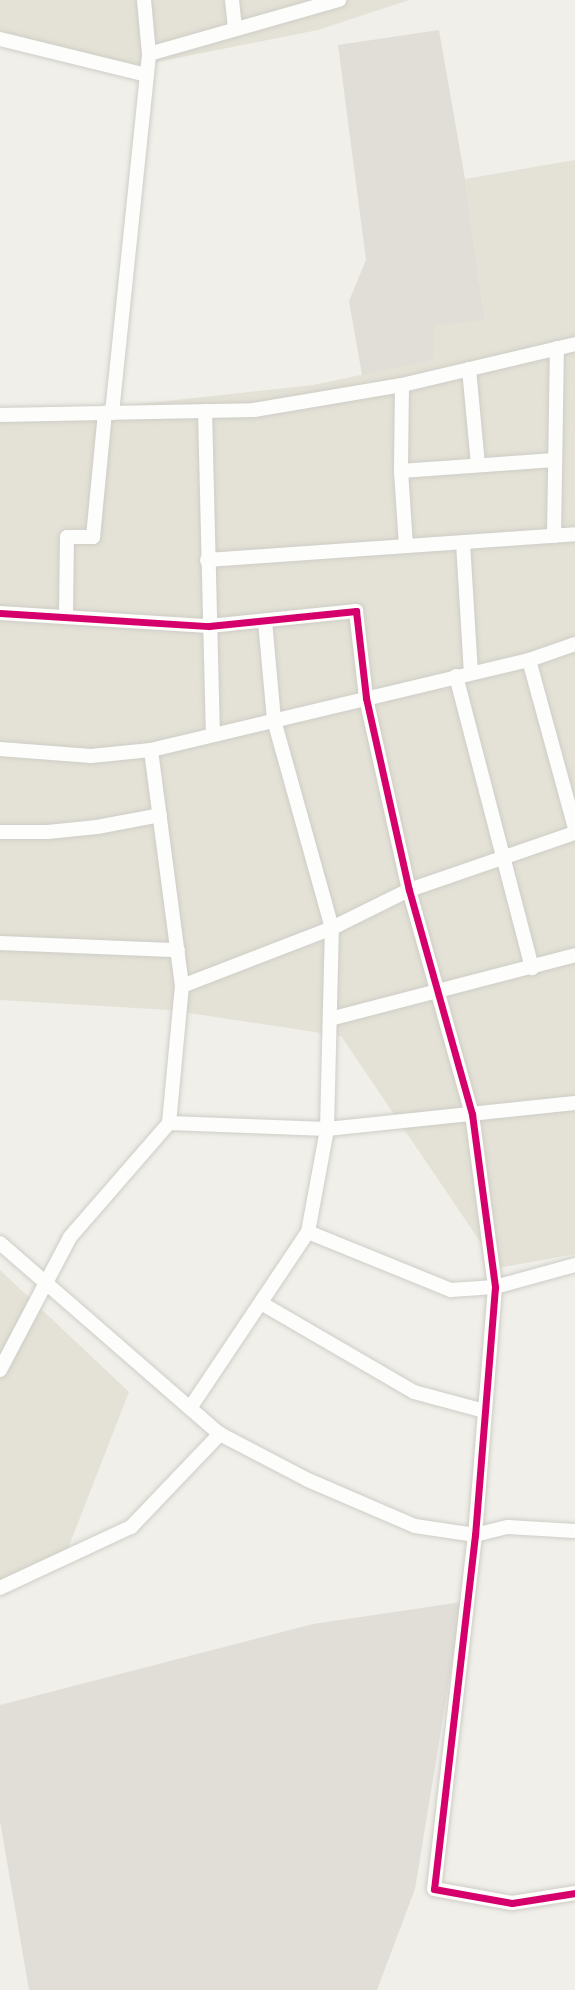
<!DOCTYPE html>
<style>
body{margin:0}
#map{position:relative;width:575px;height:1990px;overflow:hidden;background:#f0efe9;font-family:"PT Sans Narrow",sans-serif}
div>[style]{position:absolute}
.residential>*{inset:0;background:#e4e2d6}
.industrial>*{inset:0;background:#e0ded7}
.roads{filter:drop-shadow(0 0 2px #cecdc7) drop-shadow(0 0 2px #cecdc7)}
.minor>*{height:14px;margin:-7px;padding:0 7px;transform-origin:7px;border-radius:7px;background:#fdfdfc}
.cycleway>*{height:7px;margin:-3.5px;padding:0 3.5px;transform-origin:3.5px;border-radius:3.5px;background:#d6006c}
span{translate:-50% -50%;white-space:nowrap;text-align:center;line-height:1.15;-webkit-text-stroke:7px #fff;paint-order:stroke}
</style>
<div id="map">
<div class="residential">
<div style="clip-path:polygon(0 0,409px 0,318px 30px,137px 66px,0 31px)"></div>
<div style="clip-path:polygon(575px 160px,575px 1254px,498px 1268px,341px 1036px,169px 1010px,0 1000px,0 419px,313px 385px,432px 360px,433px 326px,485px 319px,465px 179px)"></div>
<div style="clip-path:polygon(0 1270px,129px 1392px,65px 1556px,0 1584px)"></div>
</div>
<div class="industrial">
<div style="clip-path:polygon(439px 30px,465px 179px,485px 320px,434px 326px,433px 360px,362px 375px,349px 301px,366px 260px,338px 45px)"></div>
<div style="clip-path:polygon(462px 1602px,415px 1889px,377px 1990px,29px 1990px,0 1821px,0 1705px,313px 1624px)"></div>
</div>
<div class="roads">
<div class="minor">
<div style="left:232px;top:0;width:29px;rotate:84deg"></div>
<div style="left:0;top:39px;width:151px;rotate:13.8deg"></div>
<div style="left:149px;top:54px;width:198px;rotate:-15.9deg"></div>
<div style="left:469px;top:369px;width:96px;rotate:84.6deg"></div>
<div style="left:402px;top:385px;width:86px;rotate:90.7deg"></div>
<div style="left:401px;top:471px;width:75px;rotate:86.2deg"></div>
<div style="left:205px;top:411px;width:322px;rotate:88.6deg"></div>
<div style="left:112px;top:413px;width:361px;rotate:-84.1deg"></div>
<div style="left:149px;top:54px;width:54px;rotate:-95.3deg"></div>
<div style="left:0;top:415px;width:254px;rotate:-1.1deg"></div>
<div style="left:254px;top:410px;width:150px;rotate:-9.6deg"></div>
<div style="left:402px;top:385px;width:178px;rotate:-13.3deg"></div>
<div style="left:401px;top:471px;width:154px;rotate:-4.1deg"></div>
<div style="left:554px;top:536px;width:188px;rotate:-89.1deg"></div>
<div style="left:463px;top:543px;width:129px;rotate:86.5deg"></div>
<div style="left:207px;top:560px;width:369px;rotate:-4deg"></div>
<div style="left:0;top:613px;width:209px;rotate:3.6deg"></div>
<div style="left:209px;top:626px;width:148px;rotate:-5.8deg"></div>
<div style="left:356px;top:611px;width:88px;rotate:83.4deg"></div>
<div style="left:366px;top:698px;width:197px;rotate:77.4deg"></div>
<div style="left:409px;top:890px;width:233px;rotate:74.3deg"></div>
<div style="left:472px;top:1114px;width:175px;rotate:82.4deg"></div>
<div style="left:495px;top:1287px;width:249px;rotate:94.6deg"></div>
<div style="left:475px;top:1535px;width:356px;rotate:96.6deg"></div>
<div style="left:434px;top:1889px;width:79px;rotate:10.2deg"></div>
<div style="left:512px;top:1903px;width:64px;rotate:-9deg"></div>
<div style="left:66px;top:616px;width:79px;rotate:-89.3deg"></div>
<div style="left:67px;top:537px;width:26px"></div>
<div style="left:93px;top:537px;width:125px;rotate:-84.5deg"></div>
<div style="left:529px;top:660px;width:174px;rotate:74.7deg"></div>
<div style="left:456px;top:676px;width:302px;rotate:75.4deg"></div>
<div style="left:0;top:749px;width:91px;rotate:4.4deg"></div>
<div style="left:91px;top:756px;width:60px;rotate:-5.7deg"></div>
<div style="left:151px;top:750px;width:389px;rotate:-13.4deg"></div>
<div style="left:529px;top:660px;width:49px;rotate:-19.2deg"></div>
<div style="left:0;top:832px;width:48px"></div>
<div style="left:48px;top:832px;width:49px;rotate:-5.8deg"></div>
<div style="left:97px;top:827px;width:64px;rotate:-10.8deg"></div>
<div style="left:0;top:943px;width:178px;rotate:2.3deg"></div>
<div style="left:182px;top:986px;width:161px;rotate:-21.1deg"></div>
<div style="left:332px;top:928px;width:86px;rotate:-26.3deg"></div>
<div style="left:409px;top:890px;width:176px;rotate:-19deg"></div>
<div style="left:330px;top:1019px;width:253px;rotate:-14.6deg"></div>
<div style="left:169px;top:1123px;width:158px;rotate:2.2deg"></div>
<div style="left:327px;top:1129px;width:249px;rotate:-6deg"></div>
<div style="left:308px;top:1232px;width:154px;rotate:22.1deg"></div>
<div style="left:451px;top:1290px;width:44px;rotate:-3.9deg"></div>
<div style="left:495px;top:1287px;width:83px;rotate:-15.4deg"></div>
<div style="left:0;top:1243px;width:291px;rotate:41deg"></div>
<div style="left:220px;top:1434px;width:99px;rotate:27.6deg"></div>
<div style="left:308px;top:1480px;width:116px;rotate:23.3deg"></div>
<div style="left:415px;top:1526px;width:61px;rotate:8.5deg"></div>
<div style="left:475px;top:1535px;width:34px;rotate:-14deg"></div>
<div style="left:508px;top:1527px;width:67px;rotate:3.4deg"></div>
<div style="left:261px;top:1303px;width:177px;rotate:30.2deg"></div>
<div style="left:414px;top:1392px;width:73px;rotate:15deg"></div>
<div style="left:0;top:1370px;width:150px;rotate:-62.2deg"></div>
<div style="left:70px;top:1237px;width:151px;rotate:-49deg"></div>
<div style="left:169px;top:1123px;width:138px;rotate:-84.6deg"></div>
<div style="left:182px;top:986px;width:238px;rotate:-97.5deg"></div>
<div style="left:190px;top:1408px;width:212px;rotate:-56.2deg"></div>
<div style="left:308px;top:1232px;width:105px;rotate:-79.5deg"></div>
<div style="left:327px;top:1129px;width:201px;rotate:-88.6deg"></div>
<div style="left:332px;top:928px;width:216px;rotate:-105.6deg"></div>
<div style="left:274px;top:720px;width:99px;rotate:-95.2deg"></div>
<div style="left:0;top:1588px;width:145px;rotate:-25deg"></div>
<div style="left:131px;top:1527px;width:129px;rotate:-46.3deg"></div>
</div>
</div>
<div class="cycleway">
<div style="left:0;top:613px;width:209px;rotate:3.6deg"></div>
<div style="left:209px;top:626px;width:148px;rotate:-5.8deg"></div>
<div style="left:356px;top:611px;width:88px;rotate:83.4deg"></div>
<div style="left:366px;top:698px;width:197px;rotate:77.4deg"></div>
<div style="left:409px;top:890px;width:233px;rotate:74.3deg"></div>
<div style="left:472px;top:1114px;width:175px;rotate:82.4deg"></div>
<div style="left:495px;top:1287px;width:249px;rotate:94.6deg"></div>
<div style="left:475px;top:1535px;width:356px;rotate:96.6deg"></div>
<div style="left:434px;top:1889px;width:79px;rotate:10.2deg"></div>
<div style="left:512px;top:1903px;width:64px;rotate:-9deg"></div>
</div>
</div>
